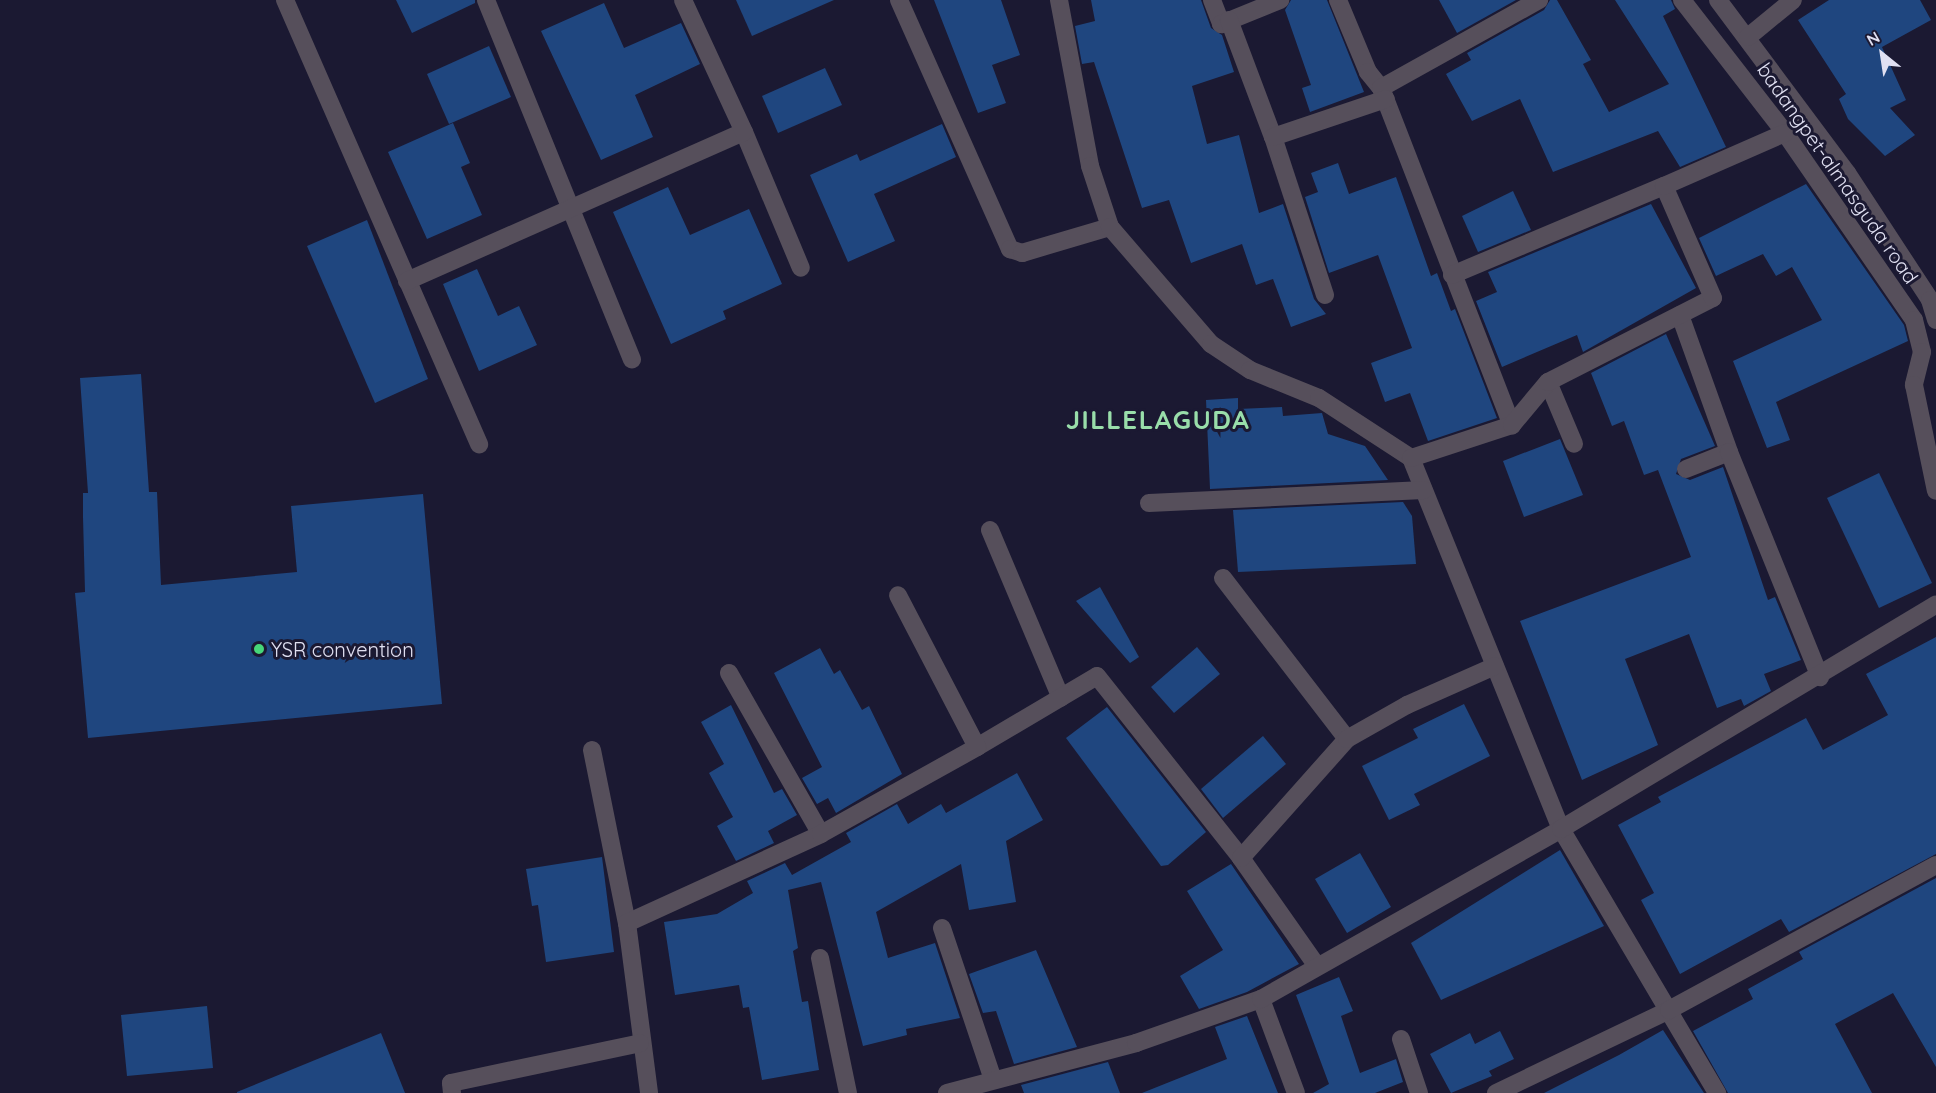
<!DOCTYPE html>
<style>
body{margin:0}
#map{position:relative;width:1936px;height:1093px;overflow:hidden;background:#1b1932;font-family:Quicksand,sans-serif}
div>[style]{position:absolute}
.building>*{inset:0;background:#1f467f}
.minor>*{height:18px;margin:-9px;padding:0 9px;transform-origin:9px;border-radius:9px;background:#564f5b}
.dots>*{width:16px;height:16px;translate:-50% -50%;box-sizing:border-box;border:3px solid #1b1932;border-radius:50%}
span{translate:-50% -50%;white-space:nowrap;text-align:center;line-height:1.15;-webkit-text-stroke:6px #1b1932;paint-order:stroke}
.street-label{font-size:20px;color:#e0e0f2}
.poi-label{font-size:20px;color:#e0e0f2}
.left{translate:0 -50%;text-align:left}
.district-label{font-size:26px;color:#99deaa;font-weight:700;letter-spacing:1.5px}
.north{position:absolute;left:1852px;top:24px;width:60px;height:60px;-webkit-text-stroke:4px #1b1932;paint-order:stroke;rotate:330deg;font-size:16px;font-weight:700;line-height:24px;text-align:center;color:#e0e0f2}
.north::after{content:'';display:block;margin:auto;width:21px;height:27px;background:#e0e0f2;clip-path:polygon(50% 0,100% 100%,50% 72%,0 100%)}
</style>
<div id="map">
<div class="building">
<div style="clip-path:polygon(396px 0,475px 0,475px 3px,412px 33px)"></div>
<div style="clip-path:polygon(736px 0,834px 0,752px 36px)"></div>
<div style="clip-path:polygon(934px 0,1001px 0,1020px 55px,992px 65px,1006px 103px,978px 113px)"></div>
<div style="clip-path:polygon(1091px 0,1201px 0,1211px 28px,1222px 35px,1234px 72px,1192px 86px,1207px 144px,1239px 135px,1259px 213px,1283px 204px,1314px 299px,1326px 314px,1291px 327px,1273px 279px,1256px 285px,1242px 244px,1191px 263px,1169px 200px,1142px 208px,1094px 62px,1082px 64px,1075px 26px,1095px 21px)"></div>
<div style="clip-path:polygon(1291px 0,1327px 0,1364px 92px,1310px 112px,1302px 88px,1311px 85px,1285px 10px)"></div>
<div style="clip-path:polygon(1439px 0,1516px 0,1457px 33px)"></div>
<div style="clip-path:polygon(1550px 0,1557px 0,1591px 60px,1583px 64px,1609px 112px,1669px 84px,1615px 0,1671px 0,1675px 9px,1663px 16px,1726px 147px,1680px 167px,1658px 131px,1553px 172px,1520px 99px,1472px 121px,1446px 74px,1471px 60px,1467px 53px,1544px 10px)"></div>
<div style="clip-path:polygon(1829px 0,1920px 0,1931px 20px,1882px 47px,1906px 100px,1890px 108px,1915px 135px,1885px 156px,1848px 119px,1839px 99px,1846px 94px,1798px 20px)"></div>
<div style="clip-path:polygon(604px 3px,624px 48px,681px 23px,700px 64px,635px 95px,653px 137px,601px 160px,541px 31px)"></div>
<div style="clip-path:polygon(489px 46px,511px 97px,449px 124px,427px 74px)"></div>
<div style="clip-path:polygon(825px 68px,842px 105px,778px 133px,762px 96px)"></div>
<div style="clip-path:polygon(453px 123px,470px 163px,461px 167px,482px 215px,427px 239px,388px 152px)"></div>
<div style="clip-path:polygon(942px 124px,956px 157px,874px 194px,895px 241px,848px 262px,810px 175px,857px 154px,860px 161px)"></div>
<div style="clip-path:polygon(1338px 163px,1349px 194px,1396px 177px,1431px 276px,1437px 273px,1451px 311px,1455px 309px,1497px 418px,1428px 441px,1410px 393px,1385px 402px,1371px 363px,1412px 348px,1378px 255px,1329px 273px,1305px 197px,1318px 192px,1311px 173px)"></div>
<div style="clip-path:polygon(1806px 184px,1904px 325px,1908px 341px,1776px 402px,1790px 440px,1767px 448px,1733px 361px,1822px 320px,1792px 267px,1776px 276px,1763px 254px,1716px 276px,1699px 238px)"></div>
<div style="clip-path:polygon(668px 187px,690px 235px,749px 209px,782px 284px,723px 311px,726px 319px,671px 344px,613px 212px)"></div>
<div style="clip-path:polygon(1513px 191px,1531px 230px,1478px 252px,1462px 216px)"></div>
<div style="clip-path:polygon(1651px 204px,1696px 288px,1583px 352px,1577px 335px,1502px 367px,1476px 301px,1497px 292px,1488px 272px)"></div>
<div style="clip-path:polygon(367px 220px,428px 379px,375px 403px,307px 246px)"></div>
<div style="clip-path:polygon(477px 269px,498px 316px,519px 306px,537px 345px,479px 371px,443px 284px)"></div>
<div style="clip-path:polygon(1666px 334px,1715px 446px,1681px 459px,1676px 474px,1690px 480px,1723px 467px,1768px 600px,1775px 597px,1801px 660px,1764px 674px,1771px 691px,1744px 706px,1741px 699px,1717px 708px,1689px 634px,1625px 659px,1658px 745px,1582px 780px,1520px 621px,1691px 557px,1658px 470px,1644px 475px,1624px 421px,1612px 426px,1591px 373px)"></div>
<div style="clip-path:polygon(141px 374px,149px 492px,157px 492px,161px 585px,297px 572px,291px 506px,423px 494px,442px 704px,88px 738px,75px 593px,85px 592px,83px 517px,83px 493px,88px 493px,80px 378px)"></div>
<div style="clip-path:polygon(1238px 398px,1238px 409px,1282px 407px,1283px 416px,1322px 413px,1328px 434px,1365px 446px,1388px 480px,1210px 489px,1206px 400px)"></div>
<div style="clip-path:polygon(1560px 439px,1583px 495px,1524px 517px,1503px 461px)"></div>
<div style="clip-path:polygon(1879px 473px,1932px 583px,1879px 608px,1827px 498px)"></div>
<div style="clip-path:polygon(1403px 502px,1412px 516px,1416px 564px,1238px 572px,1233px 510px)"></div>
<div style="clip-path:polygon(1100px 587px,1139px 657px,1130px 663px,1076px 601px)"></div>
<div style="clip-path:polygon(1936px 637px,1936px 854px,1789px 932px,1781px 919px,1680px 974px,1641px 900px,1654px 893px,1618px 825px,1661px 802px,1658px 797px,1806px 718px,1823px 750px,1888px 715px,1866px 674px)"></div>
<div style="clip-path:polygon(1197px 647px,1220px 674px,1174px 713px,1151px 687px)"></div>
<div style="clip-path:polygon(820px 648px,834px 674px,840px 670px,862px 710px,869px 706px,902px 774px,836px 813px,828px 798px,817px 804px,802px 778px,822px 767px,774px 673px)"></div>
<div style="clip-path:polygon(1464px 704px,1490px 756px,1414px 794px,1420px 805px,1389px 820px,1362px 766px,1418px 738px,1413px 729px)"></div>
<div style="clip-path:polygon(731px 705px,774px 793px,782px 789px,797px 815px,768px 831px,774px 843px,736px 861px,717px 826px,733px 817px,709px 773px,724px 764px,701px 722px)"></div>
<div style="clip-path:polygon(1107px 707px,1206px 832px,1168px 865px,1161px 866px,1066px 738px)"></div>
<div style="clip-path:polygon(1263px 736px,1286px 764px,1223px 818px,1201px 789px)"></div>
<div style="clip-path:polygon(1017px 773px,1043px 820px,1006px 841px,1016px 902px,969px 910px,961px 864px,876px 912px,888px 958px,935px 943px,960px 1018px,906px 1029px,907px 1035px,863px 1046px,821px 882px,788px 890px,798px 948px,793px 951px,802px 1002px,808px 1001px,819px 1070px,762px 1080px,749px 1007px,743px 1008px,739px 985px,675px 995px,664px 922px,717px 914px,753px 893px,747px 881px,785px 863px,792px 875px,851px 842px,846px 833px,897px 804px,908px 824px,941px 804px,946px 813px)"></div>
<div style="clip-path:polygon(1560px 850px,1604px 926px,1441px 1000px,1411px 943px)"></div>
<div style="clip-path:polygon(1360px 853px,1391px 907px,1347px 933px,1315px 879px)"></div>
<div style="clip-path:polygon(602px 857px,614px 952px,546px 962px,538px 905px,532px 906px,526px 869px)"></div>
<div style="clip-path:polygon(1231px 864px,1299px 964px,1247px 992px,1199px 1009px,1180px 976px,1223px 950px,1187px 891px)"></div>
<div style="clip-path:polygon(1936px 878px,1936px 1067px,1893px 993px,1835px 1024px,1872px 1093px,1728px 1093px,1693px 1031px,1753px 999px,1748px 989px,1803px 959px,1799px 952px)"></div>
<div style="clip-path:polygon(1036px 950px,1077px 1047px,1014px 1064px,996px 1011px,983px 1013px,969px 974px)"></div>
<div style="clip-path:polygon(1339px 977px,1353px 1011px,1341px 1016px,1360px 1073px,1396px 1059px,1403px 1082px,1375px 1093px,1313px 1093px,1329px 1084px,1296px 995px)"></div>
<div style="clip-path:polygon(207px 1006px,213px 1068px,127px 1076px,121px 1015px)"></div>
<div style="clip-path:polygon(1247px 1016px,1278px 1093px,1142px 1093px,1227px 1059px,1215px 1027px)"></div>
<div style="clip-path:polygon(1663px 1030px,1704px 1093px,1544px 1093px,1619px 1055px)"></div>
<div style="clip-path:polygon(1500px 1031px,1514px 1059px,1489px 1071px,1492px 1076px,1451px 1093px,1430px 1054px,1470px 1033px,1475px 1044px)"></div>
<div style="clip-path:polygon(381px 1033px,405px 1093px,237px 1093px,237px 1092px)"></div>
<div style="clip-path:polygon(1108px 1062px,1120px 1093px,1024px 1093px,1021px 1085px)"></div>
</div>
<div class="minor">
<div style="left:285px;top:0;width:485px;rotate:66.4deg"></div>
<div style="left:486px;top:0;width:388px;rotate:67.9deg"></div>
<div style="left:899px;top:0;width:273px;rotate:66deg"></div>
<div style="left:1010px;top:249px;width:13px;rotate:18deg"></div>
<div style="left:1022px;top:253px;width:92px;rotate:-16.5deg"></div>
<div style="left:1059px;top:0;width:169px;rotate:79.4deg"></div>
<div style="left:1090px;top:166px;width:64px;rotate:71.8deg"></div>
<div style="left:1110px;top:227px;width:155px;rotate:49.2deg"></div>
<div style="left:1211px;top:344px;width:47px;rotate:33.7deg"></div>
<div style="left:1250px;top:370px;width:74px;rotate:22.1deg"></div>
<div style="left:1319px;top:398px;width:110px;rotate:33.1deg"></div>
<div style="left:1411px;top:458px;width:400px;rotate:68deg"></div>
<div style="left:1561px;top:829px;width:307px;rotate:59.4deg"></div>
<div style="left:1212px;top:0;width:26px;rotate:69deg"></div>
<div style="left:1221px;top:24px;width:64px;rotate:-22.1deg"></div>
<div style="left:1338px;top:0;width:78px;rotate:67.4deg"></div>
<div style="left:1368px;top:72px;width:21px;rotate:51deg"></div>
<div style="left:1381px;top:88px;width:362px;rotate:68.8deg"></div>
<div style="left:1512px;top:425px;width:106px;rotate:161.9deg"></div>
<div style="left:1682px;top:0;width:168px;rotate:52.2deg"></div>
<div style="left:1785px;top:133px;width:227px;rotate:55.4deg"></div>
<div style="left:1914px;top:320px;width:33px;rotate:76deg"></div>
<div style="left:1922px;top:352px;width:34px;rotate:104deg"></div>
<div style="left:1914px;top:385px;width:108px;rotate:78.3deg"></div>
<div style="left:1718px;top:0;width:216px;rotate:53.3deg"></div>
<div style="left:1847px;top:173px;width:152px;rotate:56.8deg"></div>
<div style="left:1930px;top:300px;width:21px;rotate:73deg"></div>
<div style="left:1229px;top:20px;width:125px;rotate:69.4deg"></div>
<div style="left:1748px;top:37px;width:58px;rotate:-39.4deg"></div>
<div style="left:1381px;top:88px;width:181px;rotate:-29.1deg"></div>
<div style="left:744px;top:132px;width:147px;rotate:67.3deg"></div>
<div style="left:1452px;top:275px;width:230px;rotate:-22.8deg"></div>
<div style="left:407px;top:281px;width:368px;rotate:-23.9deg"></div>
<div style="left:744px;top:132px;width:145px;rotate:-114.8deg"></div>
<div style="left:1325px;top:295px;width:166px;rotate:-108.2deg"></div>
<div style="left:1273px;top:137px;width:119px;rotate:-18.6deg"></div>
<div style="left:1680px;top:315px;width:145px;rotate:70.3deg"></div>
<div style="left:1548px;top:382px;width:67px;rotate:67.2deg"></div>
<div style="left:1512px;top:425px;width:56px;rotate:-50.1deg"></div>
<div style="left:1548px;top:382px;width:185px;rotate:-27deg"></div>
<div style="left:1713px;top:298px;width:122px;rotate:-113.6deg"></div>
<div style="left:1664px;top:186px;width:132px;rotate:-23.7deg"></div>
<div style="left:1686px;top:469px;width:46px;rotate:-21.6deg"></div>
<div style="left:1729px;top:452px;width:243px;rotate:68deg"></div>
<div style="left:1149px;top:503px;width:275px;rotate:-2.7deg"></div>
<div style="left:990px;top:530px;width:182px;rotate:67.1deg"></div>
<div style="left:1223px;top:578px;width:203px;rotate:52.4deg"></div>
<div style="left:729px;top:673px;width:185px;rotate:60.3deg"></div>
<div style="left:977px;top:747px;width:139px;rotate:-30.6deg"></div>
<div style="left:1097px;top:676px;width:232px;rotate:51.6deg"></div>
<div style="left:1241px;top:858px;width:132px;rotate:54.9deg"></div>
<div style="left:592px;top:750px;width:177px;rotate:78.6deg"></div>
<div style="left:627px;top:923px;width:171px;rotate:82.6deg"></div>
<div style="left:1241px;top:858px;width:159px;rotate:-48.3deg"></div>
<div style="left:1347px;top:739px;width:69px;rotate:-29.5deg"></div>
<div style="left:1407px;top:705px;width:96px;rotate:-23.9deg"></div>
<div style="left:627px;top:923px;width:213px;rotate:-24.6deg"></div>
<div style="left:821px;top:834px;width:179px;rotate:-29.1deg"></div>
<div style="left:977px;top:747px;width:171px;rotate:-117.5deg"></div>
<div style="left:942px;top:928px;width:157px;rotate:71.4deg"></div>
<div style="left:820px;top:958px;width:138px;rotate:78.3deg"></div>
<div style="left:1261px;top:999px;width:100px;rotate:69.6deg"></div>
<div style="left:1401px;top:1039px;width:57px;rotate:71.6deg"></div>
<div style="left:452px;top:1093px;width:10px;rotate:-96deg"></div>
<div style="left:451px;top:1083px;width:193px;rotate:-11.9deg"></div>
<div style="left:947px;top:1093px;width:196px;rotate:-14.8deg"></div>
<div style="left:1136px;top:1043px;width:133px;rotate:-19.4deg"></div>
<div style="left:1261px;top:999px;width:345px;rotate:-29.5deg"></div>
<div style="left:1561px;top:829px;width:437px;rotate:-30.9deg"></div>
<div style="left:1496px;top:1093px;width:192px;rotate:-25.6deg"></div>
<div style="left:1669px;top:1010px;width:304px;rotate:-28.5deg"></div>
</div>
<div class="dots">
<div style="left:259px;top:649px;background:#46d779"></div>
</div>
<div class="street-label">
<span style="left:1838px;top:173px;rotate:55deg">badangpet-almasguda road</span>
</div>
<div class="poi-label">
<span class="left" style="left:271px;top:649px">YSR convention</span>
</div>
<div class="district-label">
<span style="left:1158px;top:420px">JILLELAGUDA</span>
</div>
<div class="north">N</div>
</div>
